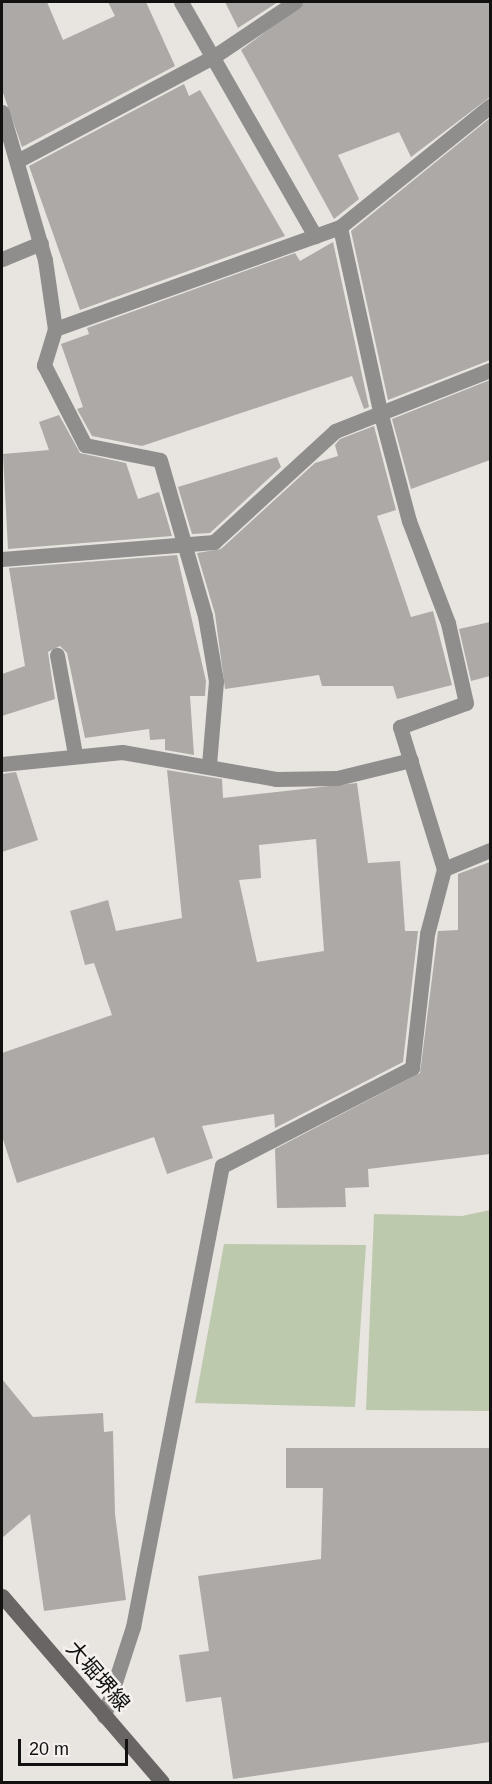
<!DOCTYPE html>
<meta charset="utf-8">
<style>
body{margin:0}
#map{position:relative;width:492px;height:1784px;overflow:hidden;background:#e8e4e0;font-family:Helvetica,"Noto Sans JP",sans-serif}
div>[style]{position:absolute}
.green>*{inset:0;background:#bdc9ac}
.building>*{inset:0;background:#ada9a6}
.street>*{height:15px;margin:-7.5px;padding:0 7.5px;transform-origin:7.5px;border-radius:7.5px;background:#908e8d}
.secondary>*{height:15px;margin:-7.5px;padding:0 7.5px;transform-origin:7.5px;border-radius:7.5px;background:#686564}
span{translate:-50% -50%;white-space:nowrap;text-align:center;line-height:1.15;-webkit-text-stroke:5px #f5f1ee;paint-order:stroke}
.street-label{font-size:21px;color:#121110}
.frame{position:absolute;inset:0;border:3px solid #121110;pointer-events:none}
.scale{position:absolute;left:18px;top:1739px;width:110px;height:27px;box-sizing:border-box;border:3px solid #121110;border-top:0;padding-left:8px;font-size:18px;line-height:21px;white-space:nowrap;color:#121110;-webkit-text-stroke:4px #f5f1ee;paint-order:stroke}
</style>
<div id="map">
<div class="green">
<div style="clip-path:polygon(490px 1210px,490px 1411px,366px 1410px,374px 1214px,462px 1216px)"></div>
<div style="clip-path:polygon(224px 1244px,366px 1245px,355px 1407px,195px 1403px)"></div>
</div>
<div class="building">
<div style="clip-path:polygon(2px 2px,47px 2px,63px 40px,115px 16px,108px 2px,146px 2px,175px 66px,22px 147px,2px 90px)"></div>
<div style="clip-path:polygon(225px 2px,278px 2px,238px 28px)"></div>
<div style="clip-path:polygon(305px 2px,490px 2px,490px 97px,411px 157px,399px 132px,338px 155px,359px 199px,334px 219px,241px 50px)"></div>
<div style="clip-path:polygon(184px 84px,189px 96px,200px 90px,285px 236px,80px 310px,29px 166px)"></div>
<div style="clip-path:polygon(490px 118px,490px 360px,388px 400px,351px 231px)"></div>
<div style="clip-path:polygon(333px 242px,369px 407px,364px 409px,352px 376px,142px 446px,92px 436px,77px 409px,83px 407px,61px 344px,89px 334px,87px 328px,295px 253px,300px 261px)"></div>
<div style="clip-path:polygon(490px 380px,490px 460px,411px 489px,392px 419px)"></div>
<div style="clip-path:polygon(59px 415px,80px 453px,126px 463px,138px 499px,159px 492px,172px 536px,8px 549px,3px 454px,49px 450px,39px 422px)"></div>
<div style="clip-path:polygon(374px 426px,396px 510px,377px 516px,411px 617px,433px 611px,452px 685px,397px 699px,393px 686px,322px 686px,319px 675px,225px 689px,215px 614px,197px 553px,221px 549px,315px 463px,338px 456px,335px 445px,340px 439px)"></div>
<div style="clip-path:polygon(277px 457px,281px 467px,210px 533px,192px 534px,178px 487px)"></div>
<div style="clip-path:polygon(177px 555px,206px 681px,205px 696px,190px 696px,194px 755px,165px 750px,165px 739px,150px 740px,149px 729px,85px 738px,67px 653px,60px 646px,48px 652px,55px 699px,2px 716px,2px 674px,25px 666px,9px 568px)"></div>
<div style="clip-path:polygon(490px 622px,490px 676px,471px 681px,459px 629px)"></div>
<div style="clip-path:polygon(evenodd,167px 770px,222px 779px,223px 798px,357px 783px,368px 863px,400px 861px,405px 931px,418px 931px,403px 1062px,275px 1128px,274px 1114px,202px 1126px,213px 1158px,167px 1174px,154px 1137px,17px 1183px,2px 1136px,2px 1053px,112px 1015px,94px 963px,85px 965px,70px 911px,108px 900px,116px 931px,182px 918px,167px 770px,316px 839px,324px 951px,257px 962px,239px 880px,261px 878px,259px 845px,316px 839px)"></div>
<div style="clip-path:polygon(16px 772px,38px 840px,2px 852px,2px 774px)"></div>
<div style="clip-path:polygon(490px 862px,490px 1154px,368px 1169px,369px 1187px,345px 1188px,346px 1207px,277px 1208px,275px 1149px,420px 1073px,438px 931px,458px 930px,458px 874px)"></div>
<div style="clip-path:polygon(2px 1379px,33px 1417px,103px 1413px,104px 1432px,113px 1431px,115px 1514px,126px 1600px,44px 1611px,30px 1514px,2px 1538px)"></div>
<div style="clip-path:polygon(286px 1448px,490px 1448px,490px 1742px,233px 1779px,221px 1697px,186px 1702px,179px 1655px,209px 1651px,198px 1576px,321px 1559px,323px 1488px,286px 1488px)"></div>
</div>
<div class="street">
<div style="left:181px;top:2px;width:270px;rotate:60.2deg"></div>
<div style="left:2px;top:112px;width:154px;rotate:73.8deg"></div>
<div style="left:45px;top:260px;width:70px;rotate:81.8deg"></div>
<div style="left:55px;top:329px;width:38px;rotate:107deg"></div>
<div style="left:44px;top:365px;width:90px;rotate:62.9deg"></div>
<div style="left:85px;top:445px;width:76px;rotate:11.3deg"></div>
<div style="left:160px;top:460px;width:162px;rotate:73.9deg"></div>
<div style="left:205px;top:616px;width:66px;rotate:80.4deg"></div>
<div style="left:216px;top:681px;width:84px;rotate:94.8deg"></div>
<div style="left:17px;top:161px;width:222px;rotate:-28deg"></div>
<div style="left:213px;top:57px;width:99px;rotate:-33.9deg"></div>
<div style="left:2px;top:259px;width:42px;rotate:-22.3deg"></div>
<div style="left:55px;top:329px;width:303px;rotate:-19.7deg"></div>
<div style="left:2px;top:559px;width:213px;rotate:-4.6deg"></div>
<div style="left:214px;top:542px;width:164px;rotate:-42.5deg"></div>
<div style="left:335px;top:431px;width:167px;rotate:-21.5deg"></div>
<div style="left:57px;top:655px;width:101px;rotate:79.7deg"></div>
<div style="left:2px;top:764px;width:121px;rotate:-5.7deg"></div>
<div style="left:122px;top:752px;width:156px;rotate:9.9deg"></div>
<div style="left:276px;top:779px;width:61px;rotate:-0.9deg"></div>
<div style="left:337px;top:778px;width:76px;rotate:-13.7deg"></div>
<div style="left:444px;top:869px;width:50px;rotate:-22.4deg"></div>
<div style="left:104px;top:1716px;width:94px;rotate:-72deg"></div>
<div style="left:133px;top:1627px;width:470px;rotate:-79.1deg"></div>
<div style="left:222px;top:1166px;width:214px;rotate:-27.3deg"></div>
<div style="left:412px;top:1068px;width:135px;rotate:-83.6deg"></div>
<div style="left:427px;top:934px;width:67px;rotate:-75.3deg"></div>
<div style="left:444px;top:869px;width:149px;rotate:-107.2deg"></div>
<div style="left:400px;top:727px;width:70px;rotate:-20deg"></div>
<div style="left:466px;top:703px;width:82px;rotate:-102.7deg"></div>
<div style="left:448px;top:623px;width:109px;rotate:-110.9deg"></div>
<div style="left:409px;top:521px;width:114px;rotate:-104.8deg"></div>
<div style="left:380px;top:411px;width:188px;rotate:-102.3deg"></div>
<div style="left:340px;top:227px;width:193px;rotate:-38.9deg"></div>
</div>
<div class="secondary">
<div style="left:2px;top:1596px;width:245px;rotate:49.3deg"></div>
</div>
<div class="street-label">
<span style="left:98px;top:1676px;rotate:49deg">大堀堺線</span>
</div>
<div class="frame"></div>
<div class="scale">20 m</div>
</div>
